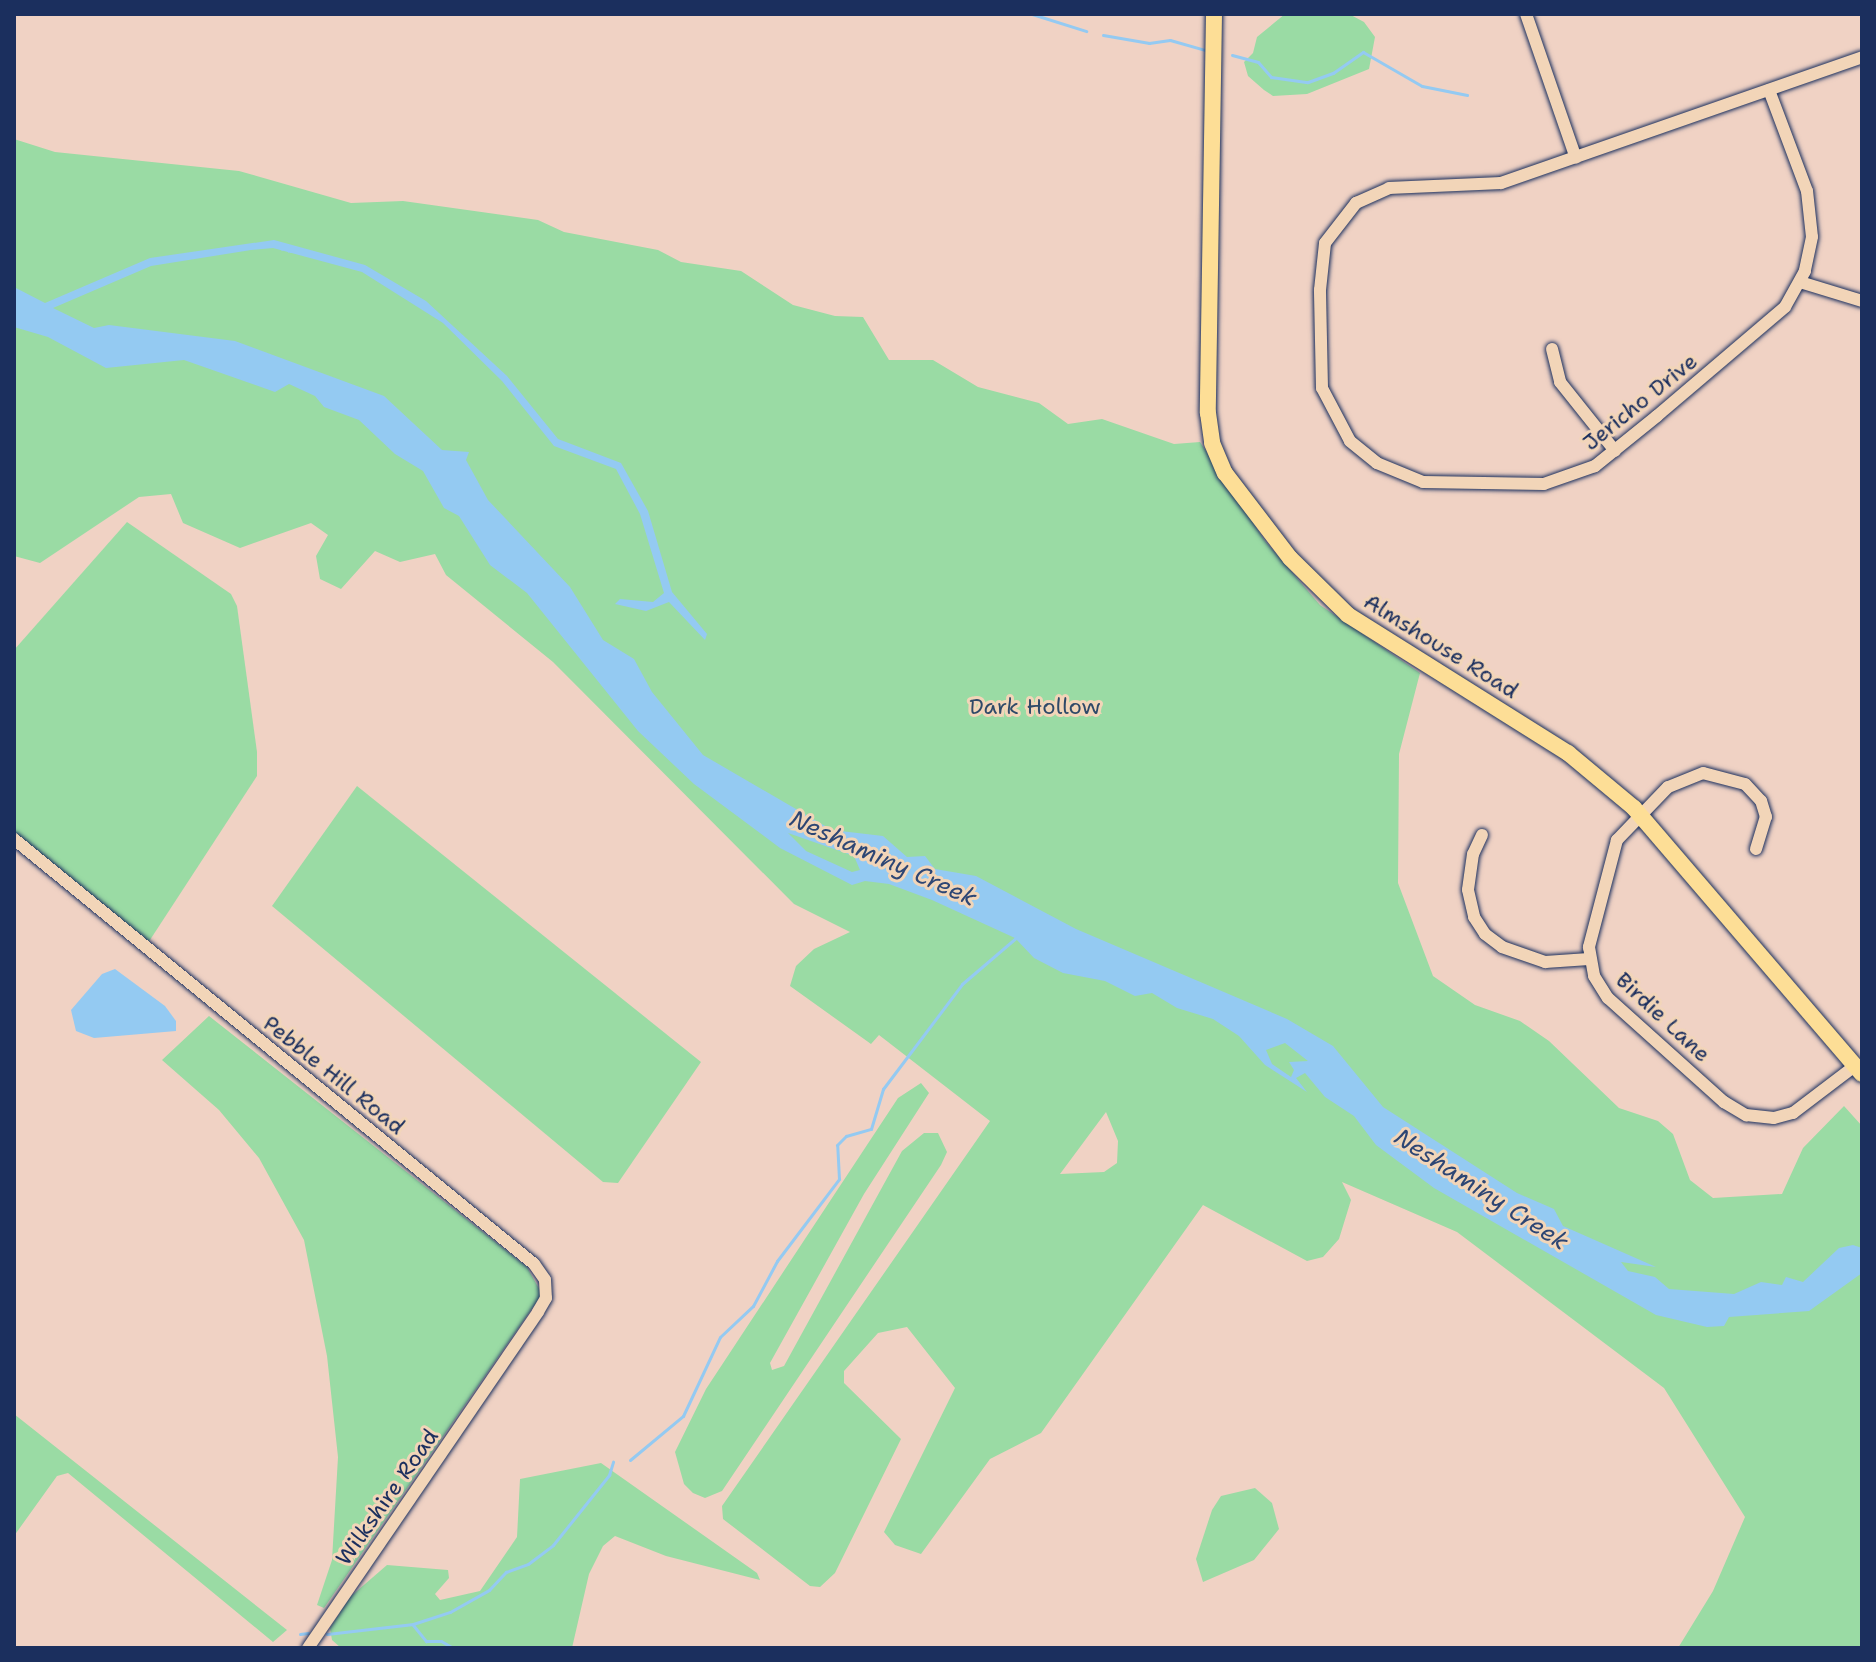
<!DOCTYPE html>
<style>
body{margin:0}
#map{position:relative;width:1876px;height:1662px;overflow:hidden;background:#f0d2c4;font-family:"Shantell Sans",sans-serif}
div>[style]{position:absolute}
.green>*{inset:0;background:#9adba4}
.water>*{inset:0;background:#94caf2}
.stream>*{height:3px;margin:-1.5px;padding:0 1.5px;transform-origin:1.5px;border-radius:1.5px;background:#94caf2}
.roads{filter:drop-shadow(0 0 2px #1b2f5e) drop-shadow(0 0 2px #1b2f5e)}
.minor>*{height:12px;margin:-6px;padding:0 6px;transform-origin:6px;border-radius:6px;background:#f2d5b8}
.major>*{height:16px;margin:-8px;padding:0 8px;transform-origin:8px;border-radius:8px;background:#fdde96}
span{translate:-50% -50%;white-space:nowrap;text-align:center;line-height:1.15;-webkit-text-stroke:6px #f2d5b8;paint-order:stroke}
.street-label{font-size:22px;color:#1b2f5e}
.park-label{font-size:22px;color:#2e4968}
.water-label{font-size:24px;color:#2d4674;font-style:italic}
.frame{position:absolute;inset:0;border:16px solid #1b2f5e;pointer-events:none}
</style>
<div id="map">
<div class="green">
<div style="clip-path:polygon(1285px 14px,1349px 14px,1364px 22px,1375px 37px,1369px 69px,1307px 94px,1273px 96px,1264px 90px,1248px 76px,1244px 62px,1253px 53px,1257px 37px)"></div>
<div style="clip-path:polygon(evenodd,14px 139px,55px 152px,239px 171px,351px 203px,403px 201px,538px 220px,564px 232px,658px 250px,681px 262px,741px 271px,793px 305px,835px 316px,863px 317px,889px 360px,933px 360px,978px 387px,1039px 403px,1068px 424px,1102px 419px,1174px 444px,1200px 442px,1265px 541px,1320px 605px,1420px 673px,1399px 754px,1398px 883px,1433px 976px,1475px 1005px,1520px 1021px,1549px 1041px,1619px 1108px,1658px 1121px,1673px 1134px,1690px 1180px,1713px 1198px,1782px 1194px,1803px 1148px,1844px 1106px,1862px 1126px,1862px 1648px,1678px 1648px,1713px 1591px,1745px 1517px,1664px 1388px,1457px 1232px,1342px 1182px,1351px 1200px,1339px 1239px,1323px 1257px,1307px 1261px,1203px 1205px,1041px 1433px,990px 1459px,921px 1554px,895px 1545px,884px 1532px,955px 1388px,907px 1327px,878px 1333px,844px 1371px,844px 1383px,901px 1439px,835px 1573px,820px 1587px,810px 1586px,723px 1519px,722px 1506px,990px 1121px,879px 1035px,871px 1044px,790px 986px,796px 966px,814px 949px,850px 932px,794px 904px,553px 662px,446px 575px,435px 554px,400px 562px,375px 551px,341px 589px,320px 579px,316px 556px,328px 535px,311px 523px,240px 548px,183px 523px,171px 494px,139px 497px,40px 563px,14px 556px,14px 139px,1106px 1112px,1118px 1141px,1117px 1163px,1104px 1172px,1060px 1174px,1106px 1112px)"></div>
<div style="clip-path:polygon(127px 522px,231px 594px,237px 606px,257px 752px,257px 776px,148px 943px,14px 834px,14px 650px)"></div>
<div style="clip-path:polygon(357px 786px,701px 1062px,618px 1183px,603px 1182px,272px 906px)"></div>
<div style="clip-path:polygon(209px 1016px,527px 1267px,542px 1294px,324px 1608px,317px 1605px,332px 1560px,338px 1457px,327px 1356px,304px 1240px,259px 1158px,219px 1110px,162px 1060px)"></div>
<div style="clip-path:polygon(921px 1083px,929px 1093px,864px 1194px,770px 1363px,772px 1370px,784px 1366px,902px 1151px,924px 1133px,938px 1133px,947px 1152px,941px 1165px,722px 1491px,705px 1498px,693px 1493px,684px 1484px,675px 1452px,706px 1389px,898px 1098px)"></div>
<div style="clip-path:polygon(14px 1414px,287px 1630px,273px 1642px,68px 1473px,57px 1476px,14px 1536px)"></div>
<div style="clip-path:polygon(601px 1463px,757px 1573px,760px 1580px,666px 1556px,615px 1536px,603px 1546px,589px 1574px,572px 1648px,341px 1648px,332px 1640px,330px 1628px,350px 1597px,387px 1565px,448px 1570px,449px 1578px,435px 1594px,440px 1600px,480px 1591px,517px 1537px,520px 1479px)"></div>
<div style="clip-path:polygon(1255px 1488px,1272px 1503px,1279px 1529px,1254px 1560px,1203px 1582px,1196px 1559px,1212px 1510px,1221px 1496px)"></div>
</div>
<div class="water">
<div style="clip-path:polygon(evenodd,274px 240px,365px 265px,426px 301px,507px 376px,558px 439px,621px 463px,648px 511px,672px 592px,707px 634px,705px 640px,669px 602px,646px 611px,615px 604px,620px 599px,653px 602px,664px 593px,640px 514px,616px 469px,554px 446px,502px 381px,443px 323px,362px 272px,273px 248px,251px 250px,151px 266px,53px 308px,94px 328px,109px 325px,235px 341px,384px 396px,442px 450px,469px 452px,466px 460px,488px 500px,570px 587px,603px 640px,634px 659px,652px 692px,703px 755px,832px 830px,883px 836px,907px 857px,925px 856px,935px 869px,976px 876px,1076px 929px,1287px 1019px,1333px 1046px,1383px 1107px,1517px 1193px,1554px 1209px,1563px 1226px,1656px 1267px,1621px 1262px,1628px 1271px,1655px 1277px,1669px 1289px,1734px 1294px,1761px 1282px,1782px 1285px,1786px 1277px,1803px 1282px,1839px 1248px,1853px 1245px,1862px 1248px,1862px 1273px,1809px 1311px,1729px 1317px,1724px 1326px,1707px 1327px,1656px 1315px,1434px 1188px,1376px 1145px,1354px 1116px,1325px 1097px,1305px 1073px,1296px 1078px,1307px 1092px,1265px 1065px,1239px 1036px,1213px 1019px,1177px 1008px,1152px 993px,1135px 996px,1105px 981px,1063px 973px,1034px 958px,1015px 938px,932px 900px,889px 884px,865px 881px,852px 885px,780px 848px,694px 784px,638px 731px,527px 593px,490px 565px,459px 516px,444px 508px,423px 471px,395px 454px,359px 420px,324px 407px,315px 396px,289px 384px,275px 392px,184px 360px,106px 368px,48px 337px,14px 327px,14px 287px,45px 303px,150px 258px,274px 240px,788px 833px,854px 856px,860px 870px,852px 872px,806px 851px,788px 833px,274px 240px,1285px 1043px,1308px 1061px,1289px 1062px,1294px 1070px,1291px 1077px,1272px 1064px,1266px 1050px,1285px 1043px)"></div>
<div style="clip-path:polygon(115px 969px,165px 1006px,176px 1021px,176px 1031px,94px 1038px,76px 1031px,71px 1010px,102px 974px)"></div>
</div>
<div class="stream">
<div style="left:1032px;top:14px;width:57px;rotate:17.5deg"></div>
<div style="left:1103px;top:35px;width:47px;rotate:9.9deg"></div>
<div style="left:1149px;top:43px;width:21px;rotate:-8deg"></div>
<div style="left:1170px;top:40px;width:36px;rotate:16deg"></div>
<div style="left:1232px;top:55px;width:27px;rotate:15deg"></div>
<div style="left:1258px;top:62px;width:20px;rotate:49deg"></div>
<div style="left:1271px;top:77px;width:37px;rotate:8deg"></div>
<div style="left:1308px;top:82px;width:27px;rotate:-20deg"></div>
<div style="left:1333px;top:73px;width:37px;rotate:-35deg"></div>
<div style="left:1363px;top:52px;width:68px;rotate:30deg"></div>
<div style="left:1422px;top:86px;width:46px;rotate:11.3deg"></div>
<div style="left:630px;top:1460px;width:69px;rotate:-39.7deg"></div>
<div style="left:683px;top:1416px;width:87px;rotate:-64.9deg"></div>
<div style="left:720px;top:1337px;width:45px;rotate:-43.2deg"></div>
<div style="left:753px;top:1306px;width:51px;rotate:-61.9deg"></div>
<div style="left:777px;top:1261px;width:103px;rotate:-52.9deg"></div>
<div style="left:839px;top:1179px;width:34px;rotate:-93deg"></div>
<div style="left:837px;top:1145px;width:13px;rotate:-45deg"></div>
<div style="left:846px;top:1136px;width:26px;rotate:-16deg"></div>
<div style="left:871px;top:1129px;width:42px;rotate:-73.3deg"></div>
<div style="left:883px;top:1089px;width:131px;rotate:-53deg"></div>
<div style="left:962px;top:984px;width:74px;rotate:-40.6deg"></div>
<div style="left:413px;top:1625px;width:21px;rotate:51deg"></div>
<div style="left:426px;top:1641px;width:15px"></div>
<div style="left:441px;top:1641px;width:14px;rotate:30deg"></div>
<div style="left:300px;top:1634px;width:8px;rotate:-7deg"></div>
<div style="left:327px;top:1634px;width:87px;rotate:-6.6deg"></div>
<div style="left:413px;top:1624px;width:39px;rotate:-18deg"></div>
<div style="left:450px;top:1612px;width:45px;rotate:-29.4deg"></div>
<div style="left:489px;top:1590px;width:25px;rotate:-47deg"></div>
<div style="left:506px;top:1572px;width:23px;rotate:-20deg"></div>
<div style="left:528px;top:1564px;width:31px;rotate:-37deg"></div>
<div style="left:553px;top:1545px;width:90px;rotate:-51.3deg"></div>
<div style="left:609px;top:1475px;width:14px;rotate:-73deg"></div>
<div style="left:500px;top:1648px;width:11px"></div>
</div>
<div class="roads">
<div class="minor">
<div style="left:1526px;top:14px;width:152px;rotate:70.9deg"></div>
<div style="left:1769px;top:90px;width:108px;rotate:69.4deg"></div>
<div style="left:1807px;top:191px;width:46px;rotate:83.8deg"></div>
<div style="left:1812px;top:237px;width:35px;rotate:102deg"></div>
<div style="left:1805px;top:271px;width:41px;rotate:119.1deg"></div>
<div style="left:1785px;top:307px;width:168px;rotate:139.6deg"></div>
<div style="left:1657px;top:416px;width:80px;rotate:141.1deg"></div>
<div style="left:1595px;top:466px;width:54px;rotate:160.6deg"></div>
<div style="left:1544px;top:484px;width:121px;rotate:-179.1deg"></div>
<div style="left:1423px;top:482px;width:50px;rotate:-157.6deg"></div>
<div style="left:1377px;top:463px;width:35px;rotate:-141deg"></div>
<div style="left:1350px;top:441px;width:60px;rotate:-117.8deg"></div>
<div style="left:1322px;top:388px;width:98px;rotate:-91.2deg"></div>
<div style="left:1320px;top:290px;width:47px;rotate:-83.9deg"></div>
<div style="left:1325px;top:243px;width:51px;rotate:-52.2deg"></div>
<div style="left:1356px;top:203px;width:36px;rotate:-24deg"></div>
<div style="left:1389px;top:188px;width:112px;rotate:-2.6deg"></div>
<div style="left:1501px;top:183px;width:382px;rotate:-19.2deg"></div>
<div style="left:1800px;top:282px;width:65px;rotate:17deg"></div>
<div style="left:1552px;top:349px;width:34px;rotate:76deg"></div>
<div style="left:1560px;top:382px;width:88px;rotate:51.4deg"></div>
<div style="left:1482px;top:835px;width:21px;rotate:115deg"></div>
<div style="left:1473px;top:854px;width:36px;rotate:98deg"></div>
<div style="left:1468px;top:890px;width:28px;rotate:77deg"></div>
<div style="left:1474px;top:917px;width:20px;rotate:57deg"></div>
<div style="left:1485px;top:934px;width:21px;rotate:37deg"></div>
<div style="left:1502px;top:947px;width:46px;rotate:19.2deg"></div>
<div style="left:1545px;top:962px;width:44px;rotate:-3.9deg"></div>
<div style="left:14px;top:839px;width:672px;rotate:39.26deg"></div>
<div style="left:534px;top:1264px;width:19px;rotate:55deg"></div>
<div style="left:545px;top:1280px;width:18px;rotate:87deg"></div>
<div style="left:546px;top:1298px;width:16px;rotate:120deg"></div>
<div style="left:538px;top:1312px;width:407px;rotate:124.4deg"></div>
<div style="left:1756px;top:849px;width:34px;rotate:-73deg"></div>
<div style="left:1766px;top:817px;width:17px;rotate:-107deg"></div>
<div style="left:1761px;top:801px;width:23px;rotate:-133deg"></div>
<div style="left:1745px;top:784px;width:43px;rotate:-165.3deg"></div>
<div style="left:1703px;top:773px;width:38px;rotate:158deg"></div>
<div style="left:1668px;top:787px;width:74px;rotate:133.9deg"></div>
<div style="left:1617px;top:840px;width:111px;rotate:104.7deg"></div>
<div style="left:1589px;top:947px;width:29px;rotate:80deg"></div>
<div style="left:1594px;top:976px;width:26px;rotate:58deg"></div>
<div style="left:1608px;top:998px;width:156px;rotate:41.9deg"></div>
<div style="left:1724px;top:1102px;width:26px;rotate:31deg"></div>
<div style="left:1746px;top:1115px;width:28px;rotate:6deg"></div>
<div style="left:1774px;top:1118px;width:20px;rotate:-15deg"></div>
<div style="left:1793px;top:1113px;width:78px;rotate:-37.2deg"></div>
</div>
<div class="major">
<div style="left:1214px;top:14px;width:399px;rotate:90.9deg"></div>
<div style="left:1208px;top:413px;width:30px;rotate:82deg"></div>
<div style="left:1212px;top:443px;width:33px;rotate:67deg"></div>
<div style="left:1225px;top:473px;width:107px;rotate:52.6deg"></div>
<div style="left:1290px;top:558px;width:81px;rotate:44.5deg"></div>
<div style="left:1348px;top:615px;width:260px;rotate:32.1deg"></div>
<div style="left:1568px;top:753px;width:86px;rotate:39.8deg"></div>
<div style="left:1634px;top:808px;width:350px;rotate:49.4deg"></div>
</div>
</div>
<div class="street-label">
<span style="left:1640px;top:402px;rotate:-39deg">Jericho Drive</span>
<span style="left:1441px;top:646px;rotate:32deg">Almshouse Road</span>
<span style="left:1663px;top:1017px;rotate:43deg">Birdie Lane</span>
<span style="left:334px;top:1075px;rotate:39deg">Pebble Hill Road</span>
<span style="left:387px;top:1497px;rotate:-55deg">Wilkshire Road</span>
</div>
<div class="park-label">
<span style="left:1035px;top:707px">Dark Hollow</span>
</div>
<div class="water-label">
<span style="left:883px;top:859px;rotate:24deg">Neshaminy Creek</span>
<span style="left:1481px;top:1190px;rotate:33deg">Neshaminy Creek</span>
</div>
<div class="frame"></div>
</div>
